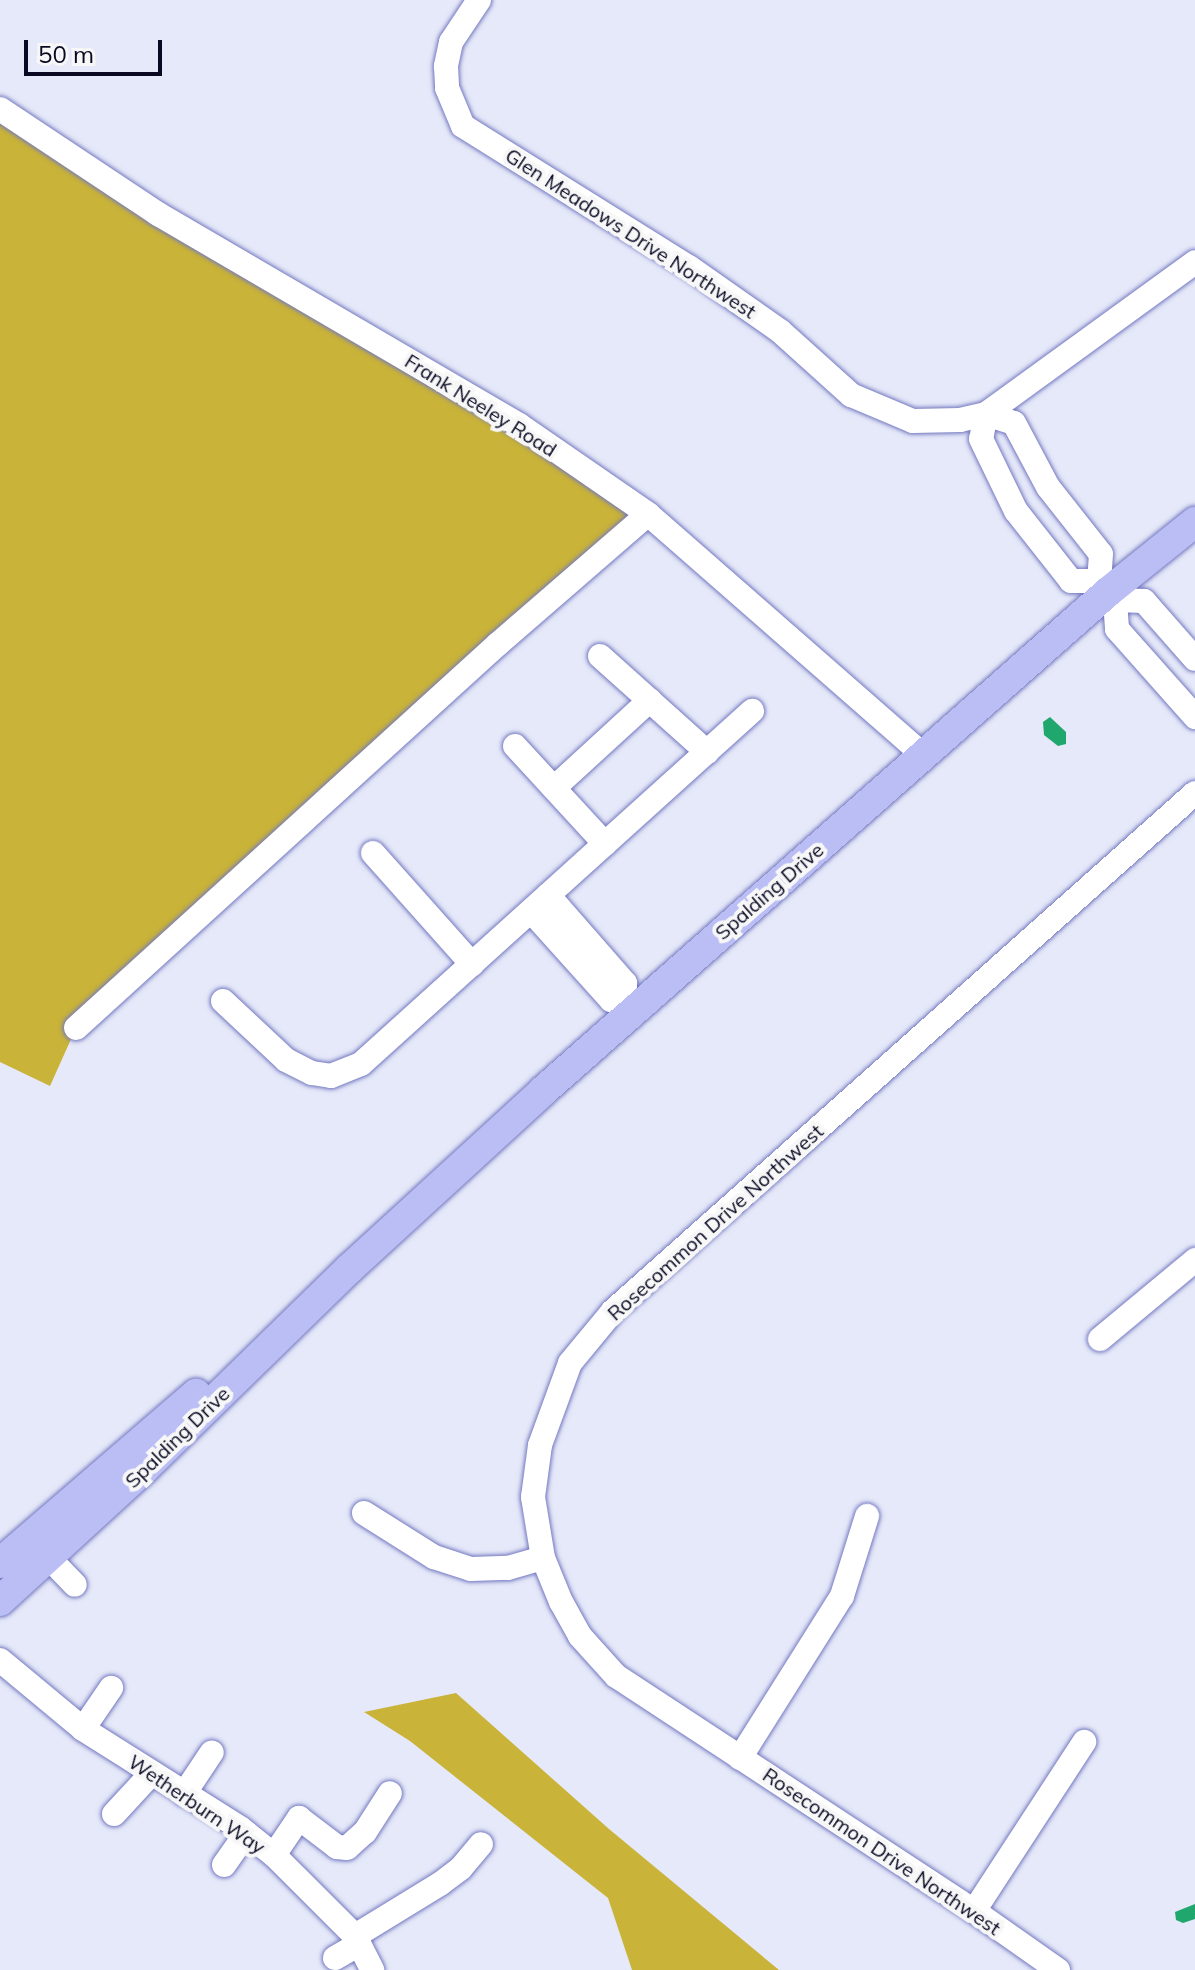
<!DOCTYPE html>
<style>
body{margin:0}
#map{position:relative;width:1195px;height:1970px;overflow:hidden;background:#e6e9f9;font-family:Mulish,sans-serif}
div>[style]{position:absolute}
.forest>*{inset:0;background:#c9b338}
.water>*{inset:0;background:#20a76e}
.roads{filter:drop-shadow(0 0 2px #7378c0) drop-shadow(0 0 2px #7378c0)}
.minor>*{height:24px;margin:-12px;padding:0 12px;transform-origin:12px;border-radius:12px;background:#fff}
.major>*{height:30px;margin:-15px;padding:0 15px;transform-origin:15px;border-radius:15px;background:#babef5}
span{translate:-50% -50%;white-space:nowrap;text-align:center;line-height:1.15;-webkit-text-stroke:8px #f7f7f7;paint-order:stroke}
.street-label{font-size:20px;color:#090924}
.scale{position:absolute;left:24px;top:40px;width:138px;height:36px;box-sizing:border-box;border:4px solid #090924;border-top:0;padding-left:10px;font-size:24px;line-height:28px;white-space:nowrap;color:#090924;-webkit-text-stroke:6px #f7f7f7;paint-order:stroke}
</style>
<div id="map">
<div class="forest">
<div style="clip-path:polygon(0 109px,648px 514px,76px 1028px,50px 1086px,0 1062px)"></div>
<div style="clip-path:polygon(456px 1693px,609px 1829px,779px 1970px,632px 1970px,608px 1898px,410px 1741px,364px 1712px)"></div>
</div>
<div class="water">
<div style="clip-path:polygon(1050px 717px,1066px 732px,1066px 744px,1058px 746px,1044px 735px,1043px 722px)"></div>
<div style="clip-path:polygon(1195px 1904px,1195px 1919px,1183px 1923px,1176px 1920px,1175px 1912px)"></div>
</div>
<div class="roads">
<div class="minor">
<div style="left:479px;top:0;width:50px;rotate:123.7deg"></div>
<div style="left:451px;top:42px;width:25px;rotate:102deg"></div>
<div style="left:446px;top:66px;width:22px;rotate:87deg"></div>
<div style="left:447px;top:88px;width:41px;rotate:67.2deg"></div>
<div style="left:463px;top:126px;width:266px;rotate:32deg"></div>
<div style="left:689px;top:267px;width:111px;rotate:35.1deg"></div>
<div style="left:780px;top:331px;width:96px;rotate:42deg"></div>
<div style="left:851px;top:395px;width:67px;rotate:22.8deg"></div>
<div style="left:913px;top:421px;width:47px;rotate:-1.2deg"></div>
<div style="left:960px;top:420px;width:27px;rotate:-13deg"></div>
<div style="left:986px;top:414px;width:258px;rotate:-36deg"></div>
<div style="left:0;top:109px;width:190px;rotate:33.6deg"></div>
<div style="left:158px;top:214px;width:418px;rotate:30.3deg"></div>
<div style="left:519px;top:425px;width:157px;rotate:34.6deg"></div>
<div style="left:648px;top:514px;width:366px;rotate:41.2deg"></div>
<div style="left:986px;top:414px;width:29px;rotate:18deg"></div>
<div style="left:1014px;top:423px;width:72px;rotate:62deg"></div>
<div style="left:1048px;top:487px;width:85px;rotate:51.7deg"></div>
<div style="left:1101px;top:554px;width:27px;rotate:94deg"></div>
<div style="left:1099px;top:581px;width:25px;rotate:50deg"></div>
<div style="left:1115px;top:600px;width:29px;rotate:86deg"></div>
<div style="left:1117px;top:629px;width:118px;rotate:48.4deg"></div>
<div style="left:986px;top:414px;width:25px;rotate:101deg"></div>
<div style="left:981px;top:439px;width:80px;rotate:64.1deg"></div>
<div style="left:1016px;top:511px;width:89px;rotate:51.8deg"></div>
<div style="left:1071px;top:581px;width:28px"></div>
<div style="left:1115px;top:600px;width:29px;rotate:2deg"></div>
<div style="left:1144px;top:601px;width:77px;rotate:48.7deg"></div>
<div style="left:600px;top:656px;width:144px;rotate:41.9deg"></div>
<div style="left:515px;top:746px;width:133px;rotate:47.4deg"></div>
<div style="left:554px;top:788px;width:130px;rotate:-42.5deg"></div>
<div style="left:373px;top:853px;width:149px;rotate:48.3deg"></div>
<div style="left:548px;top:895px;width:117px;rotate:48.8deg"></div>
<div style="left:625px;top:983px;width:16px;rotate:90deg"></div>
<div style="left:531px;top:911px;width:120px;rotate:48deg"></div>
<div style="left:611px;top:1000px;width:14px;rotate:-4deg"></div>
<div style="left:223px;top:1001px;width:86px;rotate:43.1deg"></div>
<div style="left:286px;top:1060px;width:29px;rotate:27deg"></div>
<div style="left:312px;top:1073px;width:19px;rotate:9deg"></div>
<div style="left:331px;top:1076px;width:32px;rotate:-22deg"></div>
<div style="left:361px;top:1064px;width:527px;rotate:-42.08deg"></div>
<div style="left:76px;top:1028px;width:571px;rotate:-42.3deg"></div>
<div style="left:498px;top:644px;width:198px;rotate:-40.9deg"></div>
<div style="left:1100px;top:1339px;width:124px;rotate:-39.7deg"></div>
<div style="left:364px;top:1513px;width:83px;rotate:32.2deg"></div>
<div style="left:434px;top:1557px;width:39px;rotate:18deg"></div>
<div style="left:471px;top:1569px;width:37px;rotate:-2deg"></div>
<div style="left:508px;top:1568px;width:36px;rotate:-16deg"></div>
<div style="left:49px;top:1558px;width:37px;rotate:46deg"></div>
<div style="left:0;top:1660px;width:108px;rotate:39.7deg"></div>
<div style="left:83px;top:1729px;width:186px;rotate:32.2deg"></div>
<div style="left:240px;top:1828px;width:43px;rotate:38.5deg"></div>
<div style="left:274px;top:1855px;width:115px;rotate:45deg"></div>
<div style="left:355px;top:1936px;width:38px;rotate:63deg"></div>
<div style="left:83px;top:1729px;width:50px;rotate:-55.7deg"></div>
<div style="left:740px;top:1758px;width:191px;rotate:-57.8deg"></div>
<div style="left:842px;top:1596px;width:84px;rotate:-72.6deg"></div>
<div style="left:184px;top:1794px;width:50px;rotate:-56.3deg"></div>
<div style="left:114px;top:1814px;width:56px;rotate:-47.2deg"></div>
<div style="left:274px;top:1855px;width:45px;rotate:-56deg"></div>
<div style="left:299px;top:1818px;width:48px;rotate:37.3deg"></div>
<div style="left:337px;top:1847px;width:10px;rotate:6deg"></div>
<div style="left:347px;top:1848px;width:24px;rotate:-42deg"></div>
<div style="left:365px;top:1832px;width:46px;rotate:-57.3deg"></div>
<div style="left:224px;top:1865px;width:39px;rotate:-55deg"></div>
<div style="left:974px;top:1911px;width:202px;rotate:-56.9deg"></div>
<div style="left:355px;top:1936px;width:100px;rotate:-31.5deg"></div>
<div style="left:440px;top:1884px;width:26px;rotate:-37deg"></div>
<div style="left:461px;top:1868px;width:31px;rotate:-50deg"></div>
<div style="left:335px;top:1958px;width:28px;rotate:-30deg"></div>
<div style="left:1058px;top:1970px;width:103px;rotate:-144.9deg"></div>
<div style="left:974px;top:1911px;width:428px;rotate:-146.7deg"></div>
<div style="left:616px;top:1676px;width:54px;rotate:-132deg"></div>
<div style="left:580px;top:1636px;width:39px;rotate:-119deg"></div>
<div style="left:561px;top:1602px;width:48px;rotate:-112.2deg"></div>
<div style="left:543px;top:1558px;width:62px;rotate:-99.3deg"></div>
<div style="left:533px;top:1497px;width:52px;rotate:-82.3deg"></div>
<div style="left:540px;top:1445px;width:87px;rotate:-69.9deg"></div>
<div style="left:570px;top:1363px;width:67px;rotate:-50.4deg"></div>
<div style="left:613px;top:1311px;width:779px;rotate:-41.67deg"></div>
</div>
<div class="major">
<div style="left:0;top:1563px;width:259px;rotate:-40.8deg"></div>
<div style="left:0;top:1601px;width:197px;rotate:-42.5deg"></div>
<div style="left:145px;top:1468px;width:285px;rotate:-44.3deg"></div>
<div style="left:349px;top:1269px;width:263px;rotate:-42.5deg"></div>
<div style="left:543px;top:1091px;width:754px;rotate:-41.45deg"></div>
<div style="left:1108px;top:592px;width:112px;rotate:-38.8deg"></div>
</div>
</div>
<div class="street-label">
<span style="left:631px;top:233px;rotate:33deg">Glen Meadows Drive Northwest</span>
<span style="left:481px;top:405px;rotate:32deg">Frank Neeley Road</span>
<span style="left:769px;top:891px;rotate:-41deg">Spalding Drive</span>
<span style="left:715px;top:1222px;rotate:-42deg">Rosecommon Drive Northwest</span>
<span style="left:177px;top:1437px;rotate:-44deg">Spalding Drive</span>
<span style="left:197px;top:1804px;rotate:34deg">Wetherburn Way</span>
<span style="left:882px;top:1851px;rotate:34deg">Rosecommon Drive Northwest</span>
</div>
<div class="scale">50 m</div>
</div>
